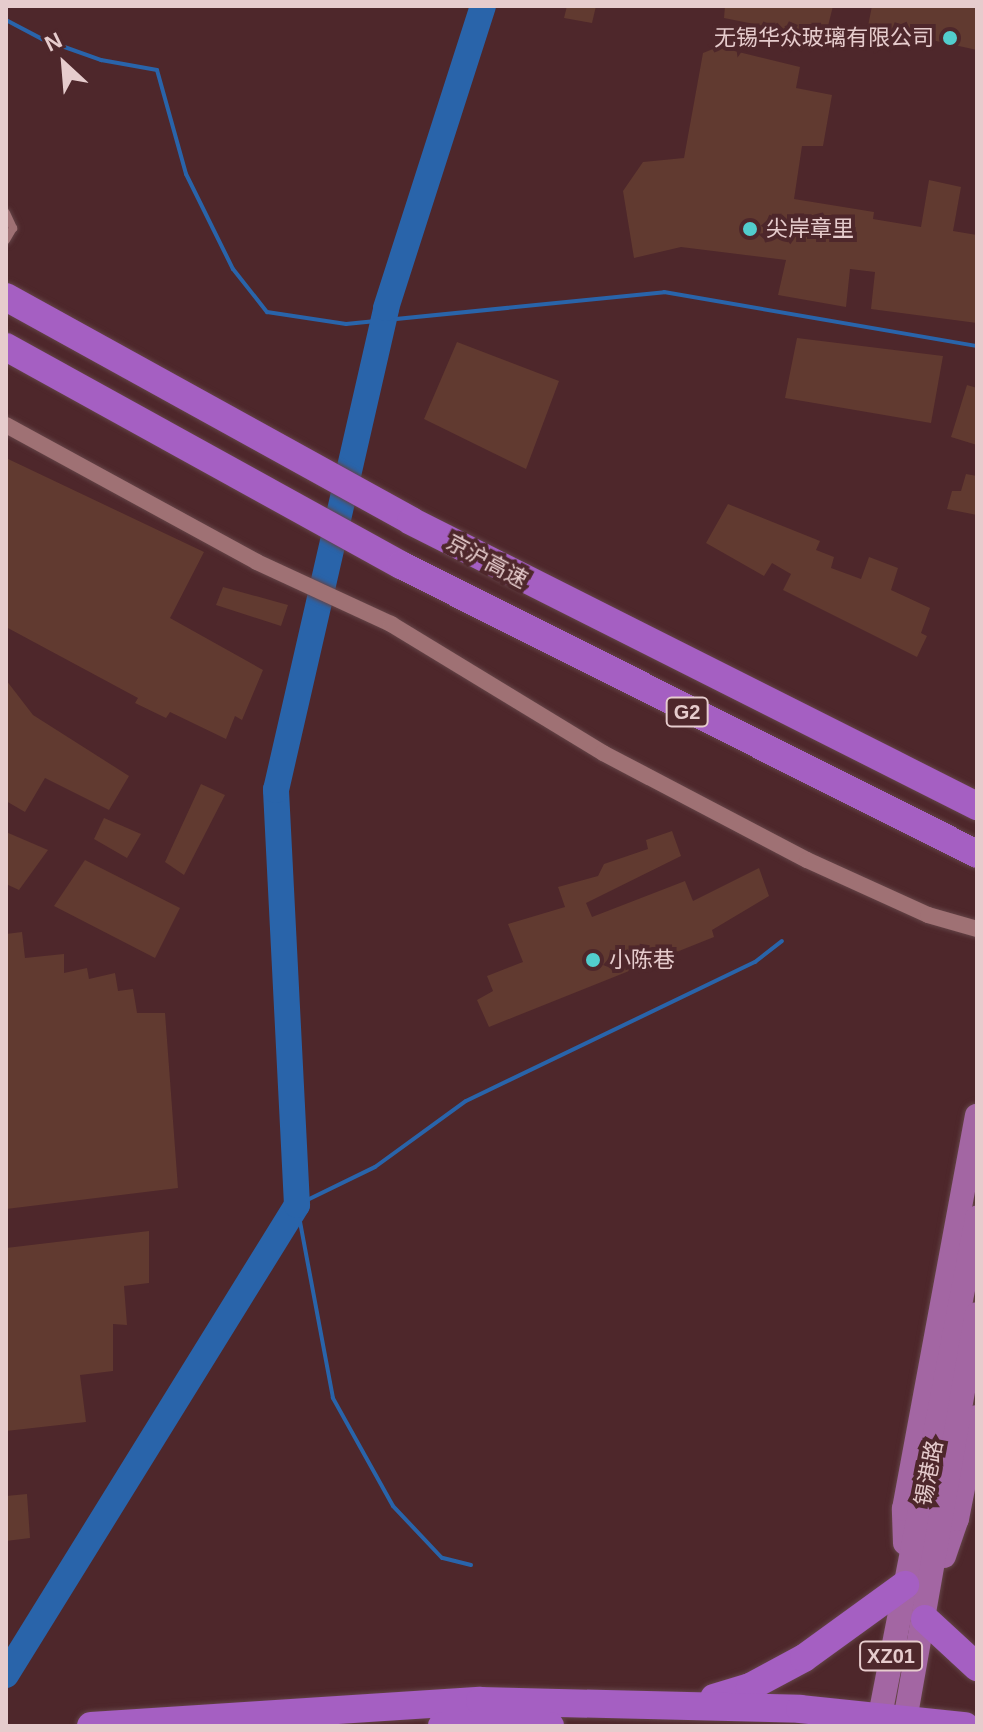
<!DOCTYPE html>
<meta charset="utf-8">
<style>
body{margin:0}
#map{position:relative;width:983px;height:1732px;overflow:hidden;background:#4e272b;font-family:Arial,"Noto Sans SC",sans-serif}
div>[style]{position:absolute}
.stream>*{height:4px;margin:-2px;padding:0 2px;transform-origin:2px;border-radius:2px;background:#2964aa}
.river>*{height:26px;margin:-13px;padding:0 13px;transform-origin:13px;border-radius:13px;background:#2964aa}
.building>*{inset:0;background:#613a30}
.roads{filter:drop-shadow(0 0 2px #644447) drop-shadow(0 0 2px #644447)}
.lane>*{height:8px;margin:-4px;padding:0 4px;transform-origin:4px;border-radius:4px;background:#9f7174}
.street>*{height:16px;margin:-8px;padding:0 8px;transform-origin:8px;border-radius:8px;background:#9f7174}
.primary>*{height:24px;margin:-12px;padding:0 12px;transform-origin:12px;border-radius:12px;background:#a366a3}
.highway>*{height:28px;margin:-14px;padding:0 14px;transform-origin:14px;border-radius:14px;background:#a55fc2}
.dots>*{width:22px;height:22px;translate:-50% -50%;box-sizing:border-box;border:4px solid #4e272b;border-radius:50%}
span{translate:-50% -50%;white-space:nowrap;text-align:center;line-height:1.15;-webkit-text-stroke:8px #4e272b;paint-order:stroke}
.shield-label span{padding:2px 6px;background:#4e272b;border:2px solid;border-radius:6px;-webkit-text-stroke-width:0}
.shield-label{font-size:20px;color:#e6cccd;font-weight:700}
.poi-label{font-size:22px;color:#e6cccd}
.right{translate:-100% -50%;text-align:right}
.left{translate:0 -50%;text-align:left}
.street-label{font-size:22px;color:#e6cccd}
.frame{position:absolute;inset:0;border:8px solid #e6cccd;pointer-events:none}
.north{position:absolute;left:24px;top:24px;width:80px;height:80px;-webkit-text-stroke:6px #4e272b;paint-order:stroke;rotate:334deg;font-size:22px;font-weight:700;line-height:32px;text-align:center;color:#e6cccd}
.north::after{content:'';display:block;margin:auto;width:28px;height:36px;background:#e6cccd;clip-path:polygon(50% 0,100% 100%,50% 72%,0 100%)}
</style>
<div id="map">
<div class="stream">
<div style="left:6px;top:20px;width:41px;rotate:27.8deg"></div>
<div style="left:42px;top:39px;width:63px;rotate:19.6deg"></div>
<div style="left:101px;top:60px;width:57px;rotate:10.1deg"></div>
<div style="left:157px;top:70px;width:108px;rotate:74.4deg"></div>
<div style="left:186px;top:174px;width:106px;rotate:63.7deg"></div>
<div style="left:233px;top:269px;width:55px;rotate:51.7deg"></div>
<div style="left:267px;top:312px;width:80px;rotate:8.6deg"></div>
<div style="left:346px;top:324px;width:320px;rotate:-5.7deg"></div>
<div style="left:664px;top:292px;width:318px;rotate:9.8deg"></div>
<div style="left:471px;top:1565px;width:30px;rotate:-166deg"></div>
<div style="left:442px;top:1558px;width:71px;rotate:-133.3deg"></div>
<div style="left:393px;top:1506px;width:124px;rotate:-119.1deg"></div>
<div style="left:333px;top:1398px;width:196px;rotate:-100.6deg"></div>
<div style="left:297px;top:1205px;width:87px;rotate:-26deg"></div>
<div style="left:375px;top:1167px;width:112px;rotate:-36deg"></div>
<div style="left:466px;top:1101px;width:321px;rotate:-25.7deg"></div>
<div style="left:755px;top:962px;width:34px;rotate:-38deg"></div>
</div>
<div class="river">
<div style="left:6px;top:1675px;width:553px;rotate:-58.24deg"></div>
<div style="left:297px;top:1205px;width:416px;rotate:-92.9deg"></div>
<div style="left:276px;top:790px;width:494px;rotate:-77.1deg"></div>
<div style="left:386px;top:308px;width:317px;rotate:-72.2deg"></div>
</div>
<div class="building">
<div style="clip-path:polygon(567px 6px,596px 6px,592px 23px,564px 18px)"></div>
<div style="clip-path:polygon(725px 6px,833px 6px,825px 38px,724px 18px)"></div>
<div style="clip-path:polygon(872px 6px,977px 6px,977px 50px,868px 26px)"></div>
<div style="clip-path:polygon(718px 47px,800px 67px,796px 88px,832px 95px,823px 146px,802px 146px,794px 199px,874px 212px,873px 219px,921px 227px,929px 180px,961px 187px,953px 231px,977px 235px,977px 323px,871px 309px,875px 272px,850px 269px,846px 307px,778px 295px,786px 260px,681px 247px,634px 258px,623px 191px,643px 162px,684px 158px,703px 53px)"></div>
<div style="clip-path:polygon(797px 338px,943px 356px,931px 423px,785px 398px)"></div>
<div style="clip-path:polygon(457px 342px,559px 381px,526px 469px,424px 419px)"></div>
<div style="clip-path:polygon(967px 385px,977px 388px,977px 445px,951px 437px)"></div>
<div style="clip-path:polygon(6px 458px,204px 552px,170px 618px,263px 670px,242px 720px,235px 716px,226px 739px,170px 712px,166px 718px,135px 703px,138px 698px,6px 627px)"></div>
<div style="clip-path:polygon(966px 474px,977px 476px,977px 515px,947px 509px,952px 491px,961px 491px)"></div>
<div style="clip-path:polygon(728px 504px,820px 541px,816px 550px,834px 557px,831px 568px,861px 579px,869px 557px,898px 568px,891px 590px,930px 608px,921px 633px,927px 636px,917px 657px,783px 590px,791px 574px,772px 563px,764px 576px,706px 543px)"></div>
<div style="clip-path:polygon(223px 587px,288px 605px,281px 626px,216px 605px)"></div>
<div style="clip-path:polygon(6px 680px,33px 715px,129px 776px,109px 810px,45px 778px,25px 812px,6px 801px)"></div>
<div style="clip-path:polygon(201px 784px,225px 795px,184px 875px,165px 862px)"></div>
<div style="clip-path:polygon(104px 818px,141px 834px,127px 858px,94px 839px)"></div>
<div style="clip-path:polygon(672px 831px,681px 856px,586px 903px,592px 917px,685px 881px,693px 901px,759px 868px,769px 896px,712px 930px,714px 937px,489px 1027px,477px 1000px,493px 991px,487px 976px,523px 962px,508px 924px,565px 907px,558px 887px,598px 876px,604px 864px,648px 849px,646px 840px)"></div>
<div style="clip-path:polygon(6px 832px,48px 850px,19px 890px,6px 884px)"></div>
<div style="clip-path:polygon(85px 860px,180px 908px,155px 958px,54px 906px)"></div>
<div style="clip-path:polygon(22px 932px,25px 958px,64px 954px,64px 973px,87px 968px,89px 979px,115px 973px,118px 991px,133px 989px,137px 1013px,165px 1013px,178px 1188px,6px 1209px,6px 934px)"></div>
<div style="clip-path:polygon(149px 1231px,149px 1283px,124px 1286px,127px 1325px,113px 1324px,113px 1371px,80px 1375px,86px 1422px,6px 1431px,6px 1248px)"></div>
<div style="clip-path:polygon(27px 1494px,30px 1538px,6px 1541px,6px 1496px)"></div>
</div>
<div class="roads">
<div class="lane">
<div style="left:6px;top:213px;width:17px;rotate:65deg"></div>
<div style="left:13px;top:228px;width:14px;rotate:120deg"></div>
</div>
<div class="street">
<div style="left:6px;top:425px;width:286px;rotate:28.6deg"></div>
<div style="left:257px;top:562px;width:148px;rotate:24.8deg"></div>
<div style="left:391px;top:624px;width:248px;rotate:31.3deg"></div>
<div style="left:603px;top:753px;width:230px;rotate:27.7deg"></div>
<div style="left:807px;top:860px;width:133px;rotate:24.4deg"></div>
<div style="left:928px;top:915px;width:51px;rotate:15.9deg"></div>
</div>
<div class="primary">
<div style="left:905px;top:1543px;width:34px;rotate:-92deg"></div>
<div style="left:904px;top:1509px;width:400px;rotate:-79.5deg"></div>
<div style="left:944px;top:1556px;width:39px;rotate:-71deg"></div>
<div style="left:957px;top:1519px;width:104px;rotate:-78.9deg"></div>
<div style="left:878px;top:1726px;width:518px;rotate:-78.97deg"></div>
<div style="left:904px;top:1726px;width:418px;rotate:-80deg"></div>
</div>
<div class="highway">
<div style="left:6px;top:297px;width:463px;rotate:28.9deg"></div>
<div style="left:411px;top:521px;width:634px;rotate:26.73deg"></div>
<div style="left:6px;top:347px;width:451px;rotate:28.9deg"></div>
<div style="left:401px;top:565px;width:644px;rotate:26.64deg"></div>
<div style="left:925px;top:1619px;width:71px;rotate:42.7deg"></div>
<div style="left:714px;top:1698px;width:38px;rotate:-17deg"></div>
<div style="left:750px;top:1687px;width:61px;rotate:-28.2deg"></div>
<div style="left:804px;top:1658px;width:125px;rotate:-35.9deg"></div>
<div style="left:91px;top:1726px;width:390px;rotate:-3.7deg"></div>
<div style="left:480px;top:1701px;width:320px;rotate:1.4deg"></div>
<div style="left:800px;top:1709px;width:166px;rotate:5.9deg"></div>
<div style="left:442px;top:1726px;width:108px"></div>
</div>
</div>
<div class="dots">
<div style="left:950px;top:38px;background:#52cdcd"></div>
<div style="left:750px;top:229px;background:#52cdcd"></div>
<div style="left:593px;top:960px;background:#52cdcd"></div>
</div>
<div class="shield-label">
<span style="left:687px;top:712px">G2</span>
<span style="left:891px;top:1656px">XZ01</span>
</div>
<div class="poi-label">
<span class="right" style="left:934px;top:38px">无锡华众玻璃有限公司</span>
<span class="left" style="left:766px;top:229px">尖岸章里</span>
<span class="left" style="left:609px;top:960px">小陈巷</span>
</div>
<div class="street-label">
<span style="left:487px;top:561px;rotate:28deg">京沪高速</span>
<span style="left:929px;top:1473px;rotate:-79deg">锡港路</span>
</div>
<div class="frame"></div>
<div class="north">N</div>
</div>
